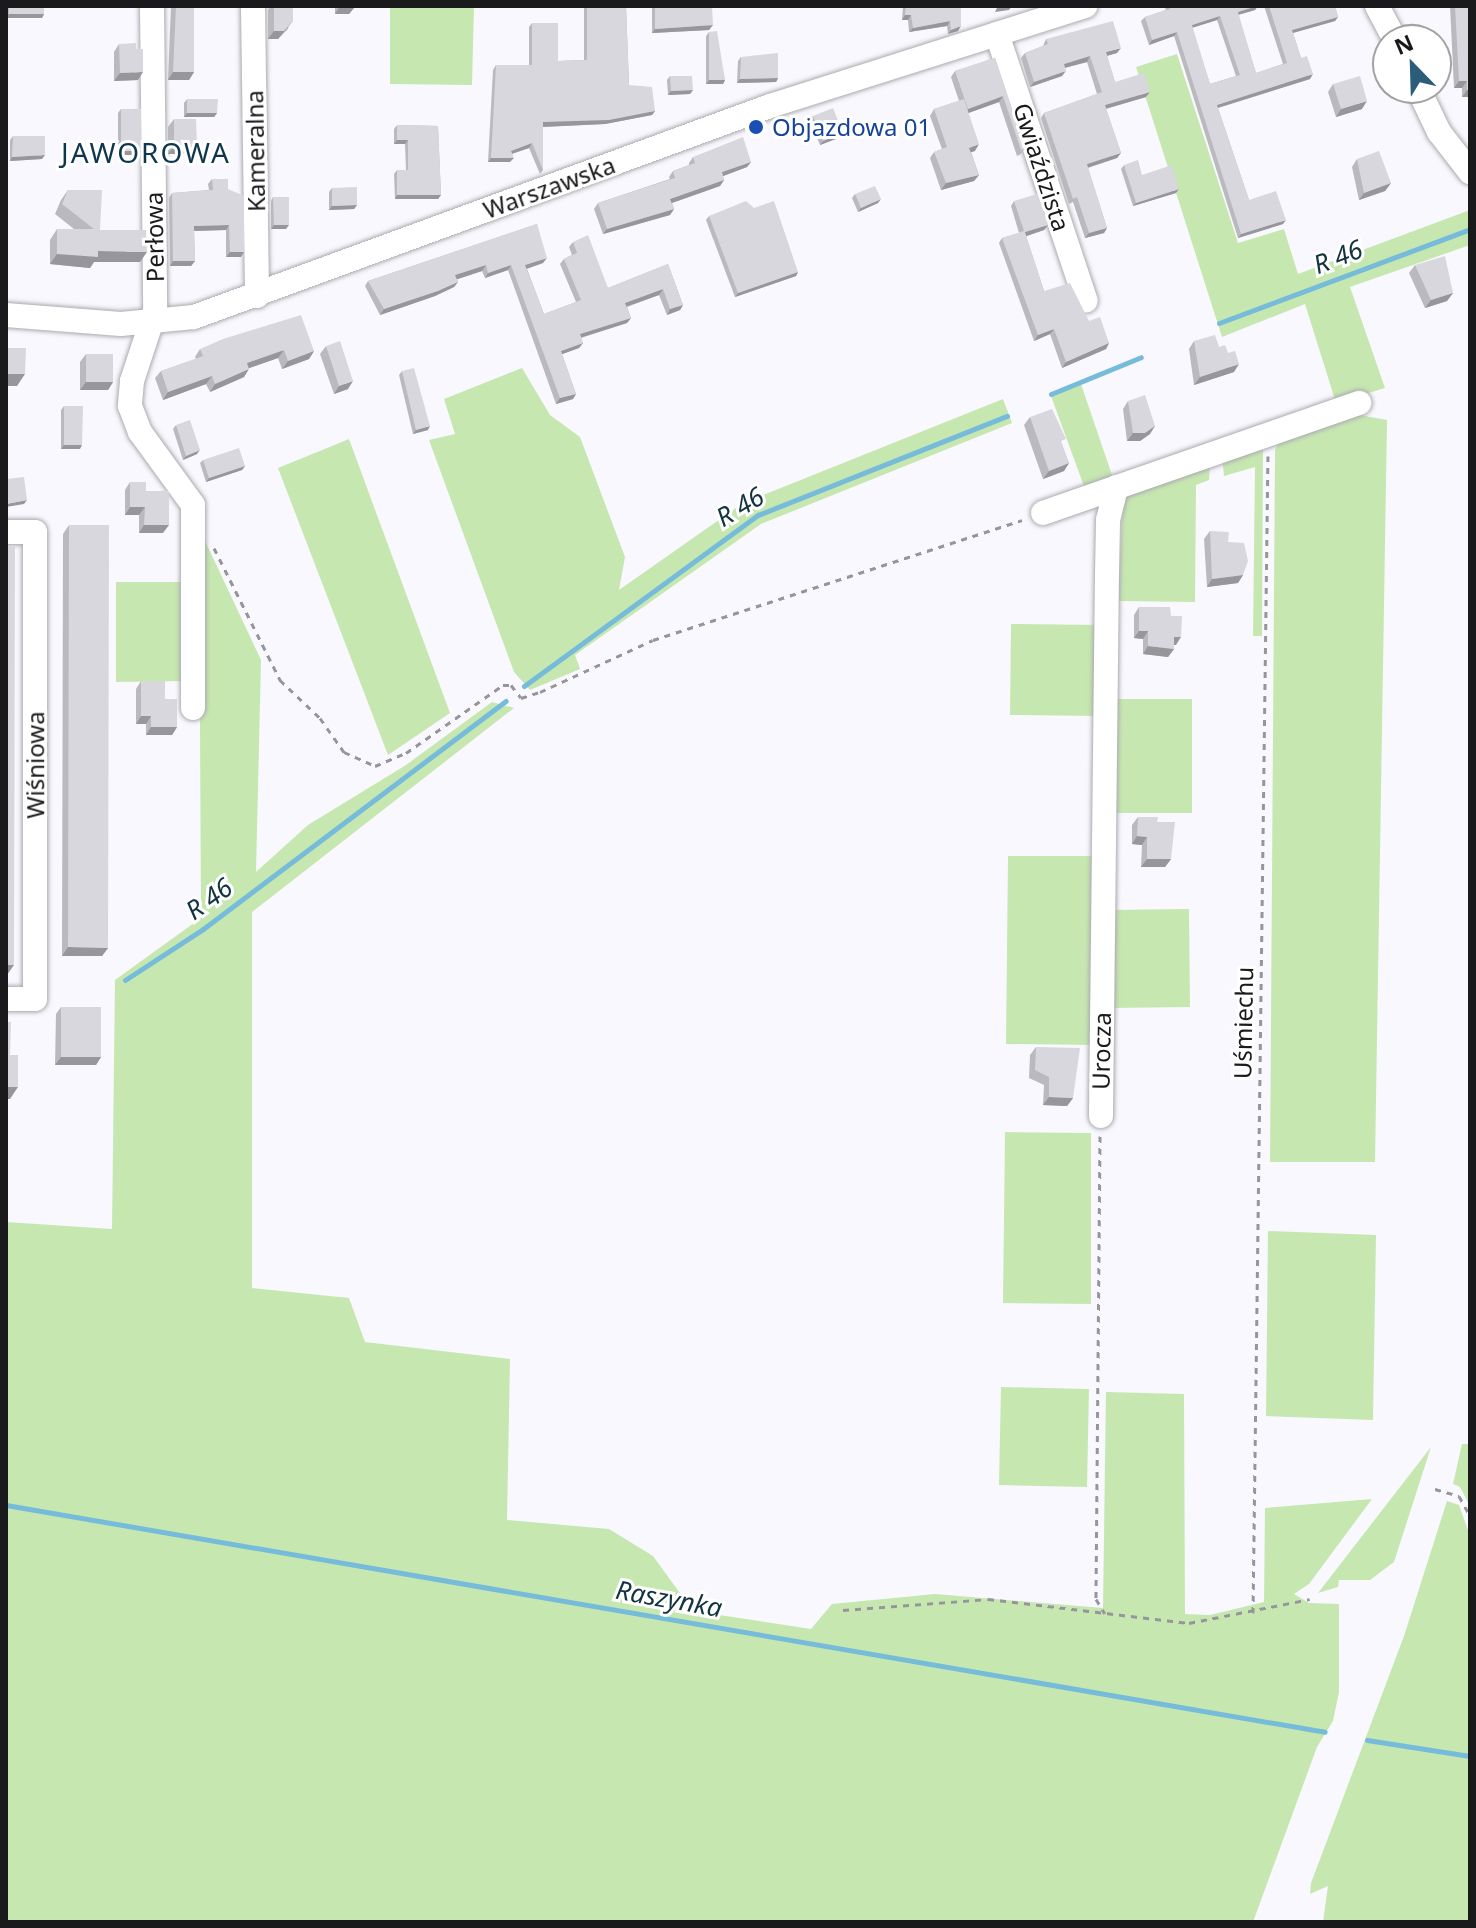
<!DOCTYPE html>
<meta charset="utf-8">
<style>
body{margin:0}
#map{position:relative;width:1476px;height:1928px;overflow:hidden;background:#f8f8fe;font-family:"Noto Sans",sans-serif}
div>[style]{position:absolute}
.green>*{inset:0;background:#c7e7b1}
.stream>*{height:5px;margin:-2.5px;padding:0 2.5px;transform-origin:2.5px;border-radius:2.5px;background:#76bcda}
.path>*{height:3px;margin-top:-1.5px;transform-origin:0;background:repeating-linear-gradient(90deg,#95959a 0 6px,transparent 0 12px)}
.roads{filter:drop-shadow(0 0 2px #aaaaaf) drop-shadow(0 0 2px #aaaaaf)}
.minor>*{height:24px;margin:-12px;padding:0 12px;transform-origin:12px;border-radius:12px;background:#fff}
.wall>*{inset:0;background:#b9b9be}
.shaded-wall>*{inset:0;background:#96969b}
.building>*{inset:0;background:#d7d7dd}
.dots>*{width:22px;height:22px;translate:-50% -50%;box-sizing:border-box;border:4px solid #fff;border-radius:50%}
span{translate:-50% -50%;white-space:nowrap;text-align:center;line-height:1.15;-webkit-text-stroke:6px #fff;paint-order:stroke}
.transit-label{font-size:24px;color:#164399}
.left{translate:0 -50%;text-align:left}
.street-label{font-size:24px;color:#1a1a1c}
.water-label{font-size:26px;color:#123441;font-style:italic}
.quarter-label{font-size:28px;color:#0e374d;letter-spacing:2px}
.frame{position:absolute;inset:0;border:8px solid #1a1a1c;pointer-events:none}
.north{position:absolute;left:1372px;top:24px;width:80px;height:80px;box-sizing:border-box;background:#fff;border:2px solid #a3a3a4;border-radius:50%;rotate:337deg;font-size:22px;font-weight:700;line-height:32px;text-align:center;color:#1a1a1c}
.north::after{content:'';display:block;margin:auto;width:28px;height:36px;background:#2b5c7a;clip-path:polygon(50% 0,100% 100%,50% 72%,0 100%)}
</style>
<div id="map">
<div class="green">
<div style="clip-path:polygon(390px 6px,474px 6px,472px 85px,390px 84px)"></div>
<div style="clip-path:polygon(1177px 54px,1238px 243px,1284px 229px,1298px 274px,1470px 210px,1470px 245px,1350px 287px,1385px 388px,1336px 403px,1305px 304px,1222px 337px,1136px 67px)"></div>
<div style="clip-path:polygon(522px 368px,550px 415px,580px 437px,625px 557px,619px 590px,743px 503px,1003px 399px,1012px 423px,761px 524px,575px 655px,580px 669px,530px 690px,514px 672px,429px 440px,455px 434px,444px 399px)"></div>
<div style="clip-path:polygon(1081px 384px,1113px 478px,1085px 489px,1051px 396px)"></div>
<div style="clip-path:polygon(1348px 413px,1387px 420px,1375px 1162px,1270px 1162px,1275px 450px,1283px 434px)"></div>
<div style="clip-path:polygon(349px 439px,450px 713px,388px 755px,278px 468px)"></div>
<div style="clip-path:polygon(1263px 444px,1262px 636px,1253px 636px,1255px 467px,1224px 476px,1222px 456px)"></div>
<div style="clip-path:polygon(1210px 465px,1209px 480px,1196px 485px,1195px 602px,1118px 601px,1123px 496px)"></div>
<div style="clip-path:polygon(199px 528px,261px 660px,256px 872px,308px 825px,406px 765px,492px 702px,514px 708px,252px 912px,252px 1288px,349px 1298px,365px 1342px,510px 1359px,507px 1520px,609px 1529px,653px 1556px,693px 1611px,811px 1629px,832px 1604px,935px 1594px,1103px 1608px,1106px 1392px,1184px 1394px,1185px 1614px,1210px 1615px,1264px 1602px,1265px 1508px,1372px 1499px,1309px 1584px,1294px 1594px,1309px 1603px,1339px 1604px,1339px 1692px,1333px 1721px,1317px 1747px,1253px 1922px,6px 1922px,6px 1222px,112px 1229px,115px 980px,201px 918px)"></div>
<div style="clip-path:polygon(116px 582px,185px 582px,185px 681px,116px 682px)"></div>
<div style="clip-path:polygon(1011px 624px,1101px 625px,1100px 716px,1010px 715px)"></div>
<div style="clip-path:polygon(1117px 699px,1192px 699px,1192px 813px,1116px 813px)"></div>
<div style="clip-path:polygon(1008px 856px,1098px 856px,1096px 1045px,1006px 1044px)"></div>
<div style="clip-path:polygon(1189px 909px,1190px 1007px,1111px 1008px,1109px 910px)"></div>
<div style="clip-path:polygon(1005px 1132px,1091px 1133px,1091px 1304px,1003px 1303px)"></div>
<div style="clip-path:polygon(1268px 1231px,1376px 1235px,1373px 1420px,1266px 1416px)"></div>
<div style="clip-path:polygon(1001px 1387px,1089px 1389px,1087px 1487px,999px 1485px)"></div>
<div style="clip-path:polygon(1462px 1444px,1470px 1444px,1470px 1506px,1460px 1487px,1453px 1484px)"></div>
<div style="clip-path:polygon(1431px 1447px,1394px 1562px,1370px 1580px,1339px 1580px,1338px 1587px,1318px 1593px)"></div>
<div style="clip-path:polygon(1447px 1501px,1459px 1505px,1470px 1536px,1470px 1922px,1323px 1922px,1328px 1886px,1310px 1894px,1311px 1883px,1404px 1636px)"></div>
</div>
<div class="stream">
<div style="left:1219px;top:323px;width:268px;rotate:-20.5deg"></div>
<div style="left:1051px;top:394px;width:97px;rotate:-22.3deg"></div>
<div style="left:524px;top:686px;width:290px;rotate:-36.2deg"></div>
<div style="left:758px;top:515px;width:268px;rotate:-21.7deg"></div>
<div style="left:125px;top:980px;width:93px;rotate:-33.2deg"></div>
<div style="left:203px;top:929px;width:379px;rotate:-37deg"></div>
<div style="left:6px;top:1505px;width:1338px;rotate:9.76deg"></div>
<div style="left:1367px;top:1740px;width:104px;rotate:8.8deg"></div>
</div>
<div class="path">
<div style="left:214px;top:548px;width:148px;rotate:63.4deg"></div>
<div style="left:280px;top:680px;width:55px;rotate:43.5deg"></div>
<div style="left:320px;top:718px;width:42px;rotate:54.8deg"></div>
<div style="left:344px;top:752px;width:34px;rotate:24deg"></div>
<div style="left:375px;top:766px;width:34px;rotate:-23deg"></div>
<div style="left:406px;top:753px;width:118px;rotate:-35deg"></div>
<div style="left:503px;top:685px;width:8px"></div>
<div style="left:511px;top:685px;width:16px;rotate:52deg"></div>
<div style="left:521px;top:698px;width:20px;rotate:-18deg"></div>
<div style="left:540px;top:692px;width:124px;rotate:-24.7deg"></div>
<div style="left:653px;top:640px;width:388px;rotate:-18deg"></div>
<div style="left:1100px;top:1136px;width:463px;rotate:90.5deg"></div>
<div style="left:1096px;top:1599px;width:17px;rotate:59deg"></div>
<div style="left:1435px;top:1489px;width:25px;rotate:16deg"></div>
<div style="left:1459px;top:1496px;width:23px;rotate:61deg"></div>
<div style="left:843px;top:1610px;width:145px;rotate:-4.3deg"></div>
<div style="left:988px;top:1599px;width:202px;rotate:6.8deg"></div>
<div style="left:1189px;top:1623px;width:123px;rotate:-11.2deg"></div>
<div style="left:1253px;top:1613px;width:1157px;rotate:-89.26deg"></div>
</div>
<div class="roads">
<div class="minor">
<div style="left:152px;top:6px;width:305px;rotate:89.4deg"></div>
<div style="left:155px;top:311px;width:74px;rotate:108.2deg"></div>
<div style="left:132px;top:381px;width:25px;rotate:95deg"></div>
<div style="left:130px;top:406px;width:28px;rotate:69deg"></div>
<div style="left:140px;top:432px;width:90px;rotate:54deg"></div>
<div style="left:193px;top:505px;width:203px;rotate:90deg"></div>
<div style="left:253px;top:6px;width:290px;rotate:89.2deg"></div>
<div style="left:1377px;top:6px;width:38px;rotate:62deg"></div>
<div style="left:997px;top:34px;width:281px;rotate:71.6deg"></div>
<div style="left:1418px;top:88px;width:49px;rotate:64.5deg"></div>
<div style="left:1439px;top:132px;width:51px;rotate:52.2deg"></div>
<div style="left:6px;top:315px;width:115px;rotate:4.5deg"></div>
<div style="left:121px;top:324px;width:73px;rotate:-5.5deg"></div>
<div style="left:194px;top:317px;width:613px;rotate:-20.12deg"></div>
<div style="left:770px;top:106px;width:331px;rotate:-17.6deg"></div>
<div style="left:1043px;top:513px;width:335px;rotate:-19.2deg"></div>
<div style="left:6px;top:532px;width:29px"></div>
<div style="left:35px;top:532px;width:467px;rotate:90deg"></div>
<div style="left:35px;top:999px;width:29px;rotate:180deg"></div>
<div style="left:1101px;top:1116px;width:542px;rotate:-89.37deg"></div>
<div style="left:1107px;top:574px;width:54px;rotate:-88.9deg"></div>
<div style="left:1108px;top:520px;width:34px;rotate:-76deg"></div>
</div>
</div>
<div class="wall">
<div style="clip-path:polygon(6px 6px,44px 6px,44px 14px,42px 18px,6px 18px)"></div>
<div style="clip-path:polygon(171px 6px,194px 6px,194px 72px,189px 80px,168px 80px)"></div>
<div style="clip-path:polygon(271px 6px,293px 6px,288px 29px,278px 39px,268px 39px,268px 10px)"></div>
<div style="clip-path:polygon(335px 6px,355px 6px,349px 14px,335px 14px)"></div>
<div style="clip-path:polygon(584px 6px,626px 6px,629px 85px,655px 111px,652px 115px,605px 124px,543px 127px,543px 170px,540px 174px,529px 148px,512px 154px,510px 162px,488px 162px,493px 70px,496px 65px,529px 65px,529px 27px,532px 23px,558px 61px,584px 60px)"></div>
<div style="clip-path:polygon(652px 6px,712px 6px,709px 30px,652px 33px)"></div>
<div style="clip-path:polygon(903px 6px,961px 6px,958px 31px,948px 34px,947px 26px,909px 32px,908px 20px,902px 20px)"></div>
<div style="clip-path:polygon(evenodd,1164px 6px,1258px 6px,1255px 10px,1238px 15px,1256px 73px,1283px 64px,1264px 6px,1335px 6px,1338px 17px,1335px 21px,1293px 33px,1301px 58px,1310px 79px,1218px 108px,1249px 200px,1283px 224px,1238px 238px,1174px 36px,1149px 45px,1141px 21px,1145px 17px,1166px 10px,1164px 6px,1217px 20px,1236px 76px,1210px 84px,1192px 28px,1217px 20px)"></div>
<div style="clip-path:polygon(1450px 6px,1470px 6px,1470px 97px,1462px 97px,1462px 88px,1454px 88px)"></div>
<div style="clip-path:polygon(709px 32px,725px 80px,723px 84px,706px 84px,706px 36px)"></div>
<div style="clip-path:polygon(1046px 39px,1117px 53px,1107px 56px,1115px 82px,1146px 97px,1106px 109px,1121px 153px,1117px 158px,1088px 168px,1107px 228px,1104px 233px,1085px 238px,1073px 202px,1069px 204px,1041px 118px,1044px 113px,1097px 94px,1087px 62px,1065px 68px,1062px 76px,1030px 87px,1021px 58px,1025px 53px,1043px 46px)"></div>
<div style="clip-path:polygon(119px 44px,138px 80px,114px 81px,114px 52px)"></div>
<div style="clip-path:polygon(741px 57px,778px 78px,776px 82px,737px 83px,738px 61px)"></div>
<div style="clip-path:polygon(995px 58px,1025px 148px,1021px 154px,1017px 156px,999px 102px,968px 113px,975px 151px,971px 152px,979px 175px,974px 181px,941px 190px,930px 158px,934px 152px,942px 149px,930px 116px,934px 109px,959px 101px,951px 77px,955px 71px)"></div>
<div style="clip-path:polygon(670px 76px,693px 90px,690px 94px,668px 95px,667px 80px)"></div>
<div style="clip-path:polygon(1333px 84px,1362px 109px,1336px 117px,1328px 92px)"></div>
<div style="clip-path:polygon(187px 99px,217px 113px,214px 117px,184px 117px,184px 103px)"></div>
<div style="clip-path:polygon(121px 109px,141px 151px,138px 155px,118px 155px,118px 113px)"></div>
<div style="clip-path:polygon(813px 116px,841px 137px,820px 145px,810px 120px)"></div>
<div style="clip-path:polygon(174px 119px,197px 146px,191px 154px,168px 154px,168px 127px)"></div>
<div style="clip-path:polygon(397px 125px,438px 126px,441px 195px,438px 199px,395px 199px,394px 174px,397px 170px,406px 170px,405px 144px,394px 144px,394px 129px)"></div>
<div style="clip-path:polygon(13px 136px,42px 159px,10px 161px,10px 140px)"></div>
<div style="clip-path:polygon(693px 157px,751px 162px,747px 167px,723px 176px,724px 180px,720px 186px,672px 203px,674px 209px,670px 215px,603px 234px,594px 209px,598px 203px,670px 179px,669px 177px,673px 171px,689px 165px,689px 163px)"></div>
<div style="clip-path:polygon(1357px 159px,1391px 183px,1385px 191px,1359px 200px,1352px 167px)"></div>
<div style="clip-path:polygon(1124px 165px,1142px 175px,1176px 193px,1133px 206px,1121px 169px)"></div>
<div style="clip-path:polygon(212px 179px,228px 189px,244px 252px,241px 257px,226px 257px,226px 230px,194px 231px,195px 261px,191px 266px,170px 266px,169px 198px,172px 193px,209px 190px,208px 184px)"></div>
<div style="clip-path:polygon(332px 188px,357px 205px,354px 209px,329px 210px,329px 192px)"></div>
<div style="clip-path:polygon(68px 190px,100px 230px,140px 262px,94px 262px,90px 268px,50px 264px,50px 240px,57px 229px,74px 229px,55px 214px,61px 200px)"></div>
<div style="clip-path:polygon(855px 194px,878px 203px,858px 212px,852px 198px)"></div>
<div style="clip-path:polygon(273px 197px,286px 229px,271px 229px,271px 201px)"></div>
<div style="clip-path:polygon(1014px 201px,1048px 225px,1044px 230px,1026px 236px,1044px 291px,1089px 321px,1109px 343px,1106px 349px,1062px 368px,1050px 334px,1034px 341px,999px 243px,1002px 238px,1019px 233px,1011px 206px)"></div>
<div style="clip-path:polygon(709px 216px,798px 272px,796px 276px,735px 297px,706px 220px)"></div>
<div style="clip-path:polygon(537px 224px,543px 263px,527px 269px,544px 314px,576px 302px,560px 264px,564px 259px,572px 255px,569px 247px,573px 242px,608px 288px,668px 264px,683px 305px,680px 310px,667px 315px,659px 295px,627px 307px,631px 318px,627px 323px,581px 338px,583px 343px,579px 348px,562px 354px,576px 394px,573px 399px,556px 404px,508px 270px,485px 278px,482px 271px,457px 279px,458px 282px,454px 287px,435px 296px,380px 315px,365px 286px,368px 281px)"></div>
<div style="clip-path:polygon(1415px 265px,1453px 293px,1447px 301px,1425px 308px,1409px 273px)"></div>
<div style="clip-path:polygon(1194px 341px,1219px 347px,1234px 372px,1194px 385px,1189px 349px)"></div>
<div style="clip-path:polygon(326px 346px,348px 389px,334px 394px,320px 354px)"></div>
<div style="clip-path:polygon(200px 349px,314px 351px,309px 359px,282px 369px,278px 358px,249px 368px,244px 377px,210px 392px,206px 384px,163px 400px,155px 378px,161px 371px,196px 359px,195px 357px)"></div>
<div style="clip-path:polygon(86px 354px,113px 382px,108px 390px,80px 390px,80px 362px)"></div>
<div style="clip-path:polygon(402px 371px,428px 430px,413px 434px,399px 375px)"></div>
<div style="clip-path:polygon(1128px 401px,1150px 434px,1140px 441px,1127px 441px,1123px 409px)"></div>
<div style="clip-path:polygon(64px 406px,80px 449px,61px 449px,61px 410px)"></div>
<div style="clip-path:polygon(1030px 417px,1062px 445px,1069px 463px,1064px 471px,1043px 479px,1024px 425px)"></div>
<div style="clip-path:polygon(176px 425px,197px 454px,183px 460px,173px 429px)"></div>
<div style="clip-path:polygon(203px 460px,245px 466px,242px 470px,206px 482px,200px 463px)"></div>
<div style="clip-path:polygon(130px 482px,146px 491px,163px 533px,139px 533px,139px 515px,125px 515px,125px 490px)"></div>
<div style="clip-path:polygon(69px 525px,108px 948px,102px 956px,62px 956px,63px 534px)"></div>
<div style="clip-path:polygon(1210px 531px,1228px 542px,1243px 575px,1238px 583px,1207px 587px,1204px 539px)"></div>
<div style="clip-path:polygon(1139px 607px,1171px 616px,1176px 645px,1174px 645px,1174px 649px,1168px 657px,1143px 654px,1143px 639px,1134px 638px,1134px 615px)"></div>
<div style="clip-path:polygon(141px 681px,165px 699px,177px 727px,172px 735px,146px 735px,146px 724px,136px 724px,136px 689px)"></div>
<div style="clip-path:polygon(1138px 817px,1157px 822px,1171px 859px,1165px 867px,1141px 867px,1142px 845px,1132px 844px,1132px 825px)"></div>
<div style="clip-path:polygon(61px 1007px,101px 1057px,96px 1065px,55px 1065px,56px 1014px)"></div>
<div style="clip-path:polygon(1036px 1047px,1073px 1098px,1067px 1106px,1043px 1105px,1044px 1085px,1029px 1078px,1030px 1055px)"></div>
</div>
<div class="shaded-wall">
<div style="clip-path:polygon(340px 6px,355px 7px,349px 14px,335px 14px)"></div>
<div style="clip-path:polygon(998px 6px,1012px 6px,1009px 10px,995px 12px)"></div>
<div style="clip-path:polygon(1258px 6px,1255px 10px,1234px 16px,1238px 12px)"></div>
<div style="clip-path:polygon(9px 14px,44px 14px,42px 18px,6px 18px)"></div>
<div style="clip-path:polygon(905px 15px,911px 15px,908px 20px,902px 20px)"></div>
<div style="clip-path:polygon(1220px 16px,1217px 20px,1188px 29px,1192px 25px)"></div>
<div style="clip-path:polygon(1338px 17px,1335px 21px,1289px 34px,1292px 30px)"></div>
<div style="clip-path:polygon(293px 21px,278px 39px,268px 39px,274px 31px)"></div>
<div style="clip-path:polygon(950px 21px,947px 26px,909px 32px,913px 28px)"></div>
<div style="clip-path:polygon(713px 25px,709px 30px,652px 33px,655px 29px)"></div>
<div style="clip-path:polygon(961px 26px,958px 31px,948px 34px,951px 30px)"></div>
<div style="clip-path:polygon(1177px 32px,1174px 36px,1149px 45px,1152px 40px)"></div>
<div style="clip-path:polygon(1121px 48px,1117px 53px,1102px 57px,1106px 52px)"></div>
<div style="clip-path:polygon(1090px 56px,1087px 62px,1060px 69px,1064px 64px)"></div>
<div style="clip-path:polygon(1066px 71px,1062px 76px,1030px 87px,1034px 82px)"></div>
<div style="clip-path:polygon(143px 72px,138px 80px,114px 81px,120px 73px)"></div>
<div style="clip-path:polygon(173px 72px,194px 72px,189px 80px,168px 80px)"></div>
<div style="clip-path:polygon(1313px 74px,1310px 79px,1214px 109px,1217px 105px)"></div>
<div style="clip-path:polygon(778px 78px,776px 82px,737px 83px,740px 79px)"></div>
<div style="clip-path:polygon(709px 80px,725px 80px,723px 84px,706px 84px)"></div>
<div style="clip-path:polygon(1459px 81px,1467px 81px,1462px 88px,1454px 88px)"></div>
<div style="clip-path:polygon(693px 90px,690px 94px,668px 95px,671px 91px)"></div>
<div style="clip-path:polygon(1467px 90px,1470px 90px,1470px 97px,1462px 97px)"></div>
<div style="clip-path:polygon(1150px 92px,1146px 97px,1101px 110px,1105px 105px)"></div>
<div style="clip-path:polygon(1003px 96px,999px 102px,963px 115px,968px 109px)"></div>
<div style="clip-path:polygon(1367px 101px,1362px 109px,1336px 117px,1341px 109px)"></div>
<div style="clip-path:polygon(655px 111px,652px 115px,605px 124px,540px 127px,543px 122px)"></div>
<div style="clip-path:polygon(187px 113px,217px 113px,214px 117px,184px 117px)"></div>
<div style="clip-path:polygon(843px 133px,841px 137px,820px 145px,823px 141px)"></div>
<div style="clip-path:polygon(397px 140px,408px 140px,405px 144px,394px 144px)"></div>
<div style="clip-path:polygon(532px 143px,529px 148px,508px 155px,511px 151px)"></div>
<div style="clip-path:polygon(979px 144px,975px 151px,965px 154px,969px 148px)"></div>
<div style="clip-path:polygon(174px 146px,197px 146px,191px 154px,168px 154px)"></div>
<div style="clip-path:polygon(121px 151px,141px 151px,138px 155px,118px 155px)"></div>
<div style="clip-path:polygon(1121px 153px,1117px 158px,1083px 169px,1087px 164px)"></div>
<div style="clip-path:polygon(45px 155px,42px 159px,10px 161px,12px 157px)"></div>
<div style="clip-path:polygon(491px 158px,514px 158px,510px 162px,488px 162px)"></div>
<div style="clip-path:polygon(751px 162px,747px 167px,718px 178px,722px 172px)"></div>
<div style="clip-path:polygon(979px 175px,974px 181px,941px 190px,946px 183px)"></div>
<div style="clip-path:polygon(724px 180px,720px 186px,666px 205px,670px 199px)"></div>
<div style="clip-path:polygon(1391px 183px,1385px 191px,1359px 200px,1364px 193px)"></div>
<div style="clip-path:polygon(1179px 189px,1176px 193px,1133px 206px,1136px 203px)"></div>
<div style="clip-path:polygon(397px 195px,441px 195px,438px 199px,395px 199px)"></div>
<div style="clip-path:polygon(881px 199px,878px 203px,858px 212px,861px 208px)"></div>
<div style="clip-path:polygon(357px 205px,354px 209px,329px 210px,332px 206px)"></div>
<div style="clip-path:polygon(674px 209px,670px 215px,603px 234px,607px 229px)"></div>
<div style="clip-path:polygon(1286px 220px,1283px 224px,1238px 238px,1241px 234px)"></div>
<div style="clip-path:polygon(229px 225px,226px 230px,191px 231px,194px 226px)"></div>
<div style="clip-path:polygon(274px 225px,289px 225px,286px 229px,271px 229px)"></div>
<div style="clip-path:polygon(1048px 225px,1044px 230px,1021px 238px,1025px 232px)"></div>
<div style="clip-path:polygon(1107px 228px,1104px 233px,1085px 238px,1089px 233px)"></div>
<div style="clip-path:polygon(98px 251px,147px 252px,140px 262px,94px 262px,90px 268px,50px 264px,57px 254px)"></div>
<div style="clip-path:polygon(230px 252px,244px 252px,241px 257px,226px 257px)"></div>
<div style="clip-path:polygon(547px 258px,543px 263px,522px 270px,525px 265px)"></div>
<div style="clip-path:polygon(173px 261px,195px 261px,191px 266px,170px 266px)"></div>
<div style="clip-path:polygon(486px 265px,482px 271px,452px 281px,455px 275px)"></div>
<div style="clip-path:polygon(511px 265px,508px 270px,485px 278px,488px 273px)"></div>
<div style="clip-path:polygon(798px 272px,796px 276px,735px 297px,738px 293px)"></div>
<div style="clip-path:polygon(458px 282px,454px 287px,435px 296px,380px 315px,384px 309px)"></div>
<div style="clip-path:polygon(663px 289px,659px 295px,622px 308px,625px 303px)"></div>
<div style="clip-path:polygon(1453px 293px,1447px 301px,1425px 308px,1431px 300px)"></div>
<div style="clip-path:polygon(683px 305px,680px 310px,667px 315px,670px 309px)"></div>
<div style="clip-path:polygon(631px 318px,627px 323px,576px 339px,580px 334px)"></div>
<div style="clip-path:polygon(1054px 329px,1050px 334px,1034px 341px,1038px 335px)"></div>
<div style="clip-path:polygon(583px 343px,579px 348px,557px 356px,561px 351px)"></div>
<div style="clip-path:polygon(1109px 343px,1106px 349px,1062px 368px,1066px 362px)"></div>
<div style="clip-path:polygon(284px 350px,278px 358px,241px 371px,247px 363px)"></div>
<div style="clip-path:polygon(314px 351px,309px 359px,282px 369px,288px 361px)"></div>
<div style="clip-path:polygon(1239px 364px,1234px 372px,1194px 385px,1200px 377px)"></div>
<div style="clip-path:polygon(249px 369px,244px 377px,210px 392px,215px 384px)"></div>
<div style="clip-path:polygon(6px 374px,25px 374px,17px 386px,6px 386px)"></div>
<div style="clip-path:polygon(212px 376px,206px 384px,163px 400px,168px 392px)"></div>
<div style="clip-path:polygon(353px 381px,348px 389px,334px 394px,339px 386px)"></div>
<div style="clip-path:polygon(86px 382px,113px 382px,108px 390px,80px 390px)"></div>
<div style="clip-path:polygon(576px 394px,573px 399px,556px 404px,560px 398px)"></div>
<div style="clip-path:polygon(430px 426px,428px 430px,413px 434px,416px 430px)"></div>
<div style="clip-path:polygon(1155px 426px,1150px 434px,1140px 441px,1127px 441px,1133px 433px)"></div>
<div style="clip-path:polygon(64px 445px,82px 445px,80px 449px,61px 449px)"></div>
<div style="clip-path:polygon(200px 450px,197px 454px,183px 460px,186px 456px)"></div>
<div style="clip-path:polygon(1069px 463px,1064px 471px,1043px 479px,1049px 471px)"></div>
<div style="clip-path:polygon(245px 466px,242px 470px,206px 482px,209px 478px)"></div>
<div style="clip-path:polygon(27px 500px,24px 504px,6px 507px,6px 504px)"></div>
<div style="clip-path:polygon(130px 507px,145px 507px,139px 515px,125px 515px)"></div>
<div style="clip-path:polygon(144px 525px,169px 525px,163px 533px,139px 533px)"></div>
<div style="clip-path:polygon(1243px 575px,1238px 583px,1207px 587px,1212px 579px)"></div>
<div style="clip-path:polygon(1139px 631px,1148px 631px,1143px 639px,1134px 638px)"></div>
<div style="clip-path:polygon(1174px 637px,1181px 637px,1176px 645px,1168px 645px)"></div>
<div style="clip-path:polygon(1148px 646px,1174px 649px,1168px 657px,1143px 654px)"></div>
<div style="clip-path:polygon(141px 716px,151px 716px,146px 724px,136px 724px)"></div>
<div style="clip-path:polygon(151px 727px,177px 727px,172px 735px,146px 735px)"></div>
<div style="clip-path:polygon(1137px 836px,1147px 837px,1142px 845px,1132px 844px)"></div>
<div style="clip-path:polygon(1147px 859px,1171px 859px,1165px 867px,1141px 867px)"></div>
<div style="clip-path:polygon(68px 947px,108px 948px,102px 956px,62px 956px)"></div>
<div style="clip-path:polygon(6px 965px,14px 965px,7px 975px,6px 975px)"></div>
<div style="clip-path:polygon(61px 1057px,101px 1057px,96px 1065px,55px 1065px)"></div>
<div style="clip-path:polygon(6px 1087px,18px 1087px,10px 1099px,6px 1099px)"></div>
<div style="clip-path:polygon(1049px 1097px,1073px 1098px,1067px 1106px,1043px 1105px)"></div>
</div>
<div class="building">
<div style="clip-path:polygon(9px 6px,44px 6px,44px 14px,9px 14px)"></div>
<div style="clip-path:polygon(176px 6px,194px 6px,194px 72px,173px 72px)"></div>
<div style="clip-path:polygon(274px 6px,293px 6px,293px 21px,284px 31px,274px 31px)"></div>
<div style="clip-path:polygon(587px 6px,626px 6px,629px 85px,652px 87px,655px 111px,609px 120px,543px 122px,543px 170px,532px 143px,511px 151px,514px 158px,491px 158px,496px 65px,532px 65px,532px 23px,558px 23px,558px 61px,587px 60px)"></div>
<div style="clip-path:polygon(655px 6px,712px 6px,713px 25px,655px 29px)"></div>
<div style="clip-path:polygon(906px 6px,961px 6px,961px 26px,951px 30px,950px 21px,913px 28px,911px 15px,905px 15px)"></div>
<div style="clip-path:polygon(evenodd,1169px 6px,1256px 6px,1238px 12px,1256px 73px,1287px 63px,1269px 6px,1335px 6px,1338px 17px,1292px 30px,1301px 58px,1307px 56px,1313px 74px,1217px 105px,1249px 200px,1276px 191px,1286px 220px,1241px 234px,1177px 32px,1152px 40px,1145px 17px,1170px 9px,1169px 6px,1220px 16px,1240px 75px,1210px 84px,1192px 25px,1220px 16px)"></div>
<div style="clip-path:polygon(1455px 6px,1470px 6px,1470px 90px,1467px 90px,1467px 81px,1459px 81px)"></div>
<div style="clip-path:polygon(1113px 21px,1121px 48px,1106px 52px,1115px 82px,1144px 73px,1150px 92px,1105px 105px,1121px 153px,1087px 164px,1107px 228px,1089px 233px,1077px 197px,1073px 199px,1044px 113px,1102px 92px,1090px 56px,1064px 64px,1066px 71px,1034px 82px,1025px 53px,1048px 44px,1046px 39px)"></div>
<div style="clip-path:polygon(717px 31px,725px 80px,709px 80px,709px 32px)"></div>
<div style="clip-path:polygon(136px 43px,136px 49px,143px 49px,143px 72px,120px 73px,119px 44px)"></div>
<div style="clip-path:polygon(778px 53px,778px 78px,740px 79px,741px 57px)"></div>
<div style="clip-path:polygon(995px 58px,1025px 148px,1021px 150px,1003px 96px,968px 109px,955px 71px)"></div>
<div style="clip-path:polygon(670px 76px,692px 76px,693px 90px,671px 91px)"></div>
<div style="clip-path:polygon(1360px 76px,1367px 101px,1341px 109px,1333px 84px)"></div>
<div style="clip-path:polygon(187px 99px,218px 99px,217px 113px,187px 113px)"></div>
<div style="clip-path:polygon(964px 99px,979px 144px,969px 148px,979px 175px,946px 183px,934px 152px,947px 147px,934px 109px)"></div>
<div style="clip-path:polygon(833px 108px,843px 133px,823px 141px,813px 116px)"></div>
<div style="clip-path:polygon(121px 109px,141px 109px,141px 151px,121px 151px)"></div>
<div style="clip-path:polygon(174px 119px,196px 119px,197px 146px,174px 146px)"></div>
<div style="clip-path:polygon(397px 125px,438px 126px,441px 195px,397px 195px,397px 170px,408px 170px,408px 140px,397px 140px)"></div>
<div style="clip-path:polygon(13px 136px,45px 136px,45px 155px,12px 157px)"></div>
<div style="clip-path:polygon(743px 137px,751px 162px,722px 172px,724px 180px,670px 199px,674px 209px,607px 229px,598px 203px,675px 178px,673px 171px,695px 163px,693px 157px)"></div>
<div style="clip-path:polygon(1379px 151px,1391px 183px,1364px 193px,1357px 159px)"></div>
<div style="clip-path:polygon(1138px 160px,1142px 175px,1172px 165px,1179px 189px,1136px 203px,1124px 165px)"></div>
<div style="clip-path:polygon(212px 179px,228px 179px,228px 189px,244px 196px,244px 252px,230px 252px,229px 225px,194px 226px,195px 261px,173px 261px,172px 193px,213px 190px)"></div>
<div style="clip-path:polygon(875px 186px,881px 199px,861px 208px,855px 194px)"></div>
<div style="clip-path:polygon(357px 187px,357px 205px,332px 206px,332px 188px)"></div>
<div style="clip-path:polygon(68px 190px,102px 190px,100px 230px,146px 230px,147px 252px,98px 251px,98px 257px,57px 254px,57px 229px,94px 229px,62px 204px)"></div>
<div style="clip-path:polygon(1040px 193px,1048px 225px,1025px 232px,1044px 291px,1070px 283px,1089px 321px,1100px 317px,1109px 343px,1066px 362px,1054px 329px,1038px 335px,1002px 238px,1024px 231px,1014px 201px)"></div>
<div style="clip-path:polygon(273px 197px,289px 197px,289px 225px,274px 225px)"></div>
<div style="clip-path:polygon(746px 201px,754px 208px,774px 201px,798px 272px,738px 293px,709px 216px)"></div>
<div style="clip-path:polygon(537px 224px,547px 258px,525px 265px,544px 314px,581px 300px,564px 259px,577px 253px,573px 242px,588px 235px,608px 288px,668px 264px,683px 305px,670px 309px,663px 289px,625px 303px,631px 318px,580px 334px,583px 343px,561px 351px,576px 394px,560px 398px,511px 265px,488px 273px,486px 265px,455px 275px,458px 282px,438px 291px,384px 309px,368px 281px)"></div>
<div style="clip-path:polygon(1445px 256px,1453px 293px,1431px 300px,1415px 265px)"></div>
<div style="clip-path:polygon(301px 315px,314px 351px,288px 361px,284px 350px,247px 363px,249px 369px,215px 384px,212px 376px,168px 392px,161px 371px,203px 356px,200px 349px,223px 339px)"></div>
<div style="clip-path:polygon(1215px 335px,1219px 347px,1225px 345px,1228px 353px,1235px 351px,1239px 364px,1200px 377px,1194px 341px)"></div>
<div style="clip-path:polygon(340px 341px,353px 381px,339px 386px,326px 346px)"></div>
<div style="clip-path:polygon(6px 348px,26px 348px,25px 374px,6px 374px)"></div>
<div style="clip-path:polygon(86px 354px,113px 354px,113px 382px,86px 382px)"></div>
<div style="clip-path:polygon(414px 368px,430px 426px,416px 430px,402px 371px)"></div>
<div style="clip-path:polygon(1145px 395px,1155px 426px,1145px 433px,1133px 433px,1128px 401px)"></div>
<div style="clip-path:polygon(64px 406px,83px 406px,82px 445px,64px 445px)"></div>
<div style="clip-path:polygon(1052px 409px,1066px 439px,1061px 441px,1069px 463px,1049px 471px,1030px 417px)"></div>
<div style="clip-path:polygon(190px 420px,200px 450px,186px 456px,176px 425px)"></div>
<div style="clip-path:polygon(239px 448px,245px 466px,209px 478px,203px 460px)"></div>
<div style="clip-path:polygon(24px 477px,27px 500px,6px 504px,6px 479px)"></div>
<div style="clip-path:polygon(130px 482px,146px 482px,146px 491px,169px 491px,169px 525px,144px 525px,145px 507px,130px 507px)"></div>
<div style="clip-path:polygon(69px 525px,109px 525px,108px 948px,68px 947px)"></div>
<div style="clip-path:polygon(1210px 531px,1229px 532px,1228px 542px,1244px 543px,1248px 561px,1243px 575px,1212px 579px)"></div>
<div style="clip-path:polygon(6px 547px,15px 547px,14px 965px,6px 965px)"></div>
<div style="clip-path:polygon(1139px 607px,1170px 607px,1171px 616px,1182px 616px,1181px 637px,1174px 637px,1174px 649px,1148px 646px,1148px 631px,1139px 631px)"></div>
<div style="clip-path:polygon(141px 681px,165px 681px,165px 699px,177px 699px,177px 727px,151px 727px,151px 716px,141px 716px)"></div>
<div style="clip-path:polygon(1138px 817px,1158px 817px,1157px 822px,1175px 822px,1171px 859px,1147px 859px,1147px 837px,1137px 836px)"></div>
<div style="clip-path:polygon(61px 1007px,101px 1007px,101px 1057px,61px 1057px)"></div>
<div style="clip-path:polygon(6px 1022px,11px 1022px,10px 1055px,18px 1055px,18px 1087px,6px 1087px)"></div>
<div style="clip-path:polygon(1036px 1047px,1080px 1048px,1073px 1098px,1049px 1097px,1049px 1077px,1035px 1070px)"></div>
</div>
<div class="dots">
<div style="left:756px;top:127px;background:#1a4fb4"></div>
</div>
<div class="transit-label">
<span class="left" style="left:772px;top:127px">Objazdowa 01</span>
</div>
<div class="street-label">
<span style="left:255px;top:151px;rotate:-91deg">Kameralna</span>
<span style="left:1042px;top:167px;rotate:72deg">Gwiaździsta</span>
<span style="left:549px;top:187px;rotate:-20deg">Warszawska</span>
<span style="left:154px;top:237px;rotate:-91deg">Perłowa</span>
<span style="left:35px;top:765px;rotate:-90deg">Wiśniowa</span>
<span style="left:1243px;top:1023px;rotate:-89deg">Uśmiechu</span>
<span style="left:1101px;top:1051px;rotate:-89deg">Urocza</span>
</div>
<div class="water-label">
<span style="left:1338px;top:257px;rotate:-21deg">R 46</span>
<span style="left:740px;top:507px;rotate:-31deg">R 46</span>
<span style="left:209px;top:899px;rotate:-36deg">R 46</span>
<span style="left:669px;top:1599px;rotate:10deg">Raszynka</span>
</div>
<div class="quarter-label">
<span style="left:146px;top:152px">JAWOROWA</span>
</div>
<div class="frame"></div>
<div class="north">N</div>
</div>
